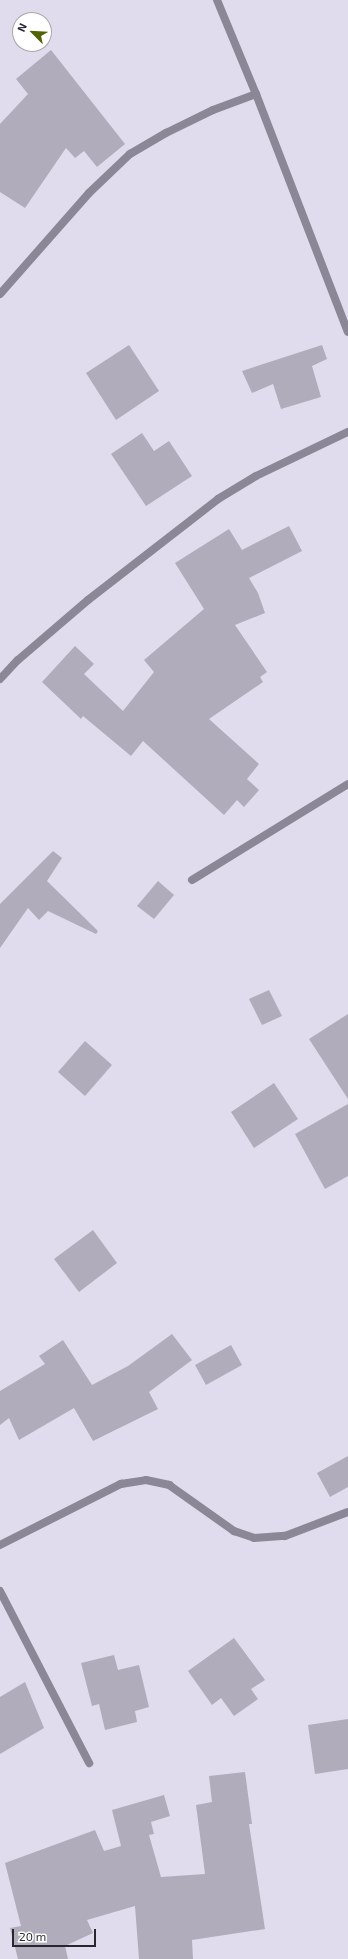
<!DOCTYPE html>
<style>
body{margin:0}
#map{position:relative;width:348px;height:1959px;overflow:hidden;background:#e1dced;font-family:"Exo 2",sans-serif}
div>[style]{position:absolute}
.building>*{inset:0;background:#b0acbc}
.minor>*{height:8px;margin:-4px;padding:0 4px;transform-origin:4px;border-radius:4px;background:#8b8796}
.tertiary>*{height:8px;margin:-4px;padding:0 4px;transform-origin:4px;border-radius:4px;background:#8b8796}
span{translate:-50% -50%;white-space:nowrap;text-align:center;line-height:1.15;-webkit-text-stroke:3px #fff;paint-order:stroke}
.north{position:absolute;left:12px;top:12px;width:40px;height:40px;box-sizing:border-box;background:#fff;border:1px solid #a9a9ab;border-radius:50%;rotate:294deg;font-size:11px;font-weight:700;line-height:16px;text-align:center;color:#29272e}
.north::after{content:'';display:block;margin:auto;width:14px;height:18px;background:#516207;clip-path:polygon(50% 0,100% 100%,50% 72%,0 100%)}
.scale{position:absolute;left:12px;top:1929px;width:84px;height:18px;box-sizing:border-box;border:2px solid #29272e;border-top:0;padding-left:5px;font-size:12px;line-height:14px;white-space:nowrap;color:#29272e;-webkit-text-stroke:3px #fff;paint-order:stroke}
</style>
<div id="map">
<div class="building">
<div style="clip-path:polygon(51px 50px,125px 144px,97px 167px,84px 151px,75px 158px,66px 148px,25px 208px,0 192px,0 124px,28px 94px,16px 79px)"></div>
<div style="clip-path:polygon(129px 345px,159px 391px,116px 420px,86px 373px)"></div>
<div style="clip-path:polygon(322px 345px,327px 359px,312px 366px,321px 397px,281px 409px,273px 384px,252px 393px,242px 371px)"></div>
<div style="clip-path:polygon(142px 433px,154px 451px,169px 441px,192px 476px,146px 506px,111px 454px)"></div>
<div style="clip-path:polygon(289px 526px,302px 551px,249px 578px,258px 593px,265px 613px,235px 625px,267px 672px,260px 677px,263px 682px,209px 719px,259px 764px,247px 779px,259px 790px,244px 807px,237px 800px,224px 815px,143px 741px,131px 756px,83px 716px,81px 719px,42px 682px,75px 646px,94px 664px,84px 674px,123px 711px,154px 672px,144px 660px,204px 609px,175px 563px,229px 529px,242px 550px)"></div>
<div style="clip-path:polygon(53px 851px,62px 858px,47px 881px,98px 931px,96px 934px,48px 911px,39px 920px,28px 908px,0 948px,0 904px)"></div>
<div style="clip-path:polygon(158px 881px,174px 895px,154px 919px,137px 906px)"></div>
<div style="clip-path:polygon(269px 990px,282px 1016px,262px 1025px,249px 999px)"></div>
<div style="clip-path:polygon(348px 1014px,348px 1099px,309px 1039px)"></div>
<div style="clip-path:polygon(85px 1041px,112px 1065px,85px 1096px,58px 1072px)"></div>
<div style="clip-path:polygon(274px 1083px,298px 1119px,254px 1148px,231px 1112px)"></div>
<div style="clip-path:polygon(348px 1104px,348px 1176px,325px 1189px,295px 1134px)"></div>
<div style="clip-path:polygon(93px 1230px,117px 1263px,79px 1292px,54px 1259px)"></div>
<div style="clip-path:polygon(172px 1334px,192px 1360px,149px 1392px,158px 1409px,93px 1441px,74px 1408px,19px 1440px,9px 1418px,0 1425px,0 1391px,45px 1364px,39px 1356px,63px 1340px,92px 1385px,128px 1366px)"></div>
<div style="clip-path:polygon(231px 1345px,242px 1365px,206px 1385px,195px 1365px)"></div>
<div style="clip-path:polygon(348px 1456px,348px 1487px,330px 1497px,317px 1473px)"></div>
<div style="clip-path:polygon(234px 1638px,265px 1680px,251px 1689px,258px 1699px,234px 1716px,221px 1698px,212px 1705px,188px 1671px)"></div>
<div style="clip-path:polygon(114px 1655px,118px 1670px,139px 1665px,149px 1707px,135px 1711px,137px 1722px,105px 1730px,99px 1704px,92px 1706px,81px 1663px)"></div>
<div style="clip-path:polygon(25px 1682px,44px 1728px,0 1754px,0 1697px)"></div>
<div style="clip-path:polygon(348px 1719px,348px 1769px,315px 1774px,308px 1725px)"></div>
<div style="clip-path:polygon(245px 1772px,252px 1824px,249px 1824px,265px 1929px,192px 1940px,193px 1959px,139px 1959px,135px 1906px,87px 1920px,93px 1933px,65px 1946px,68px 1959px,18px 1959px,10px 1928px,21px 1926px,5px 1863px,95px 1830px,104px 1851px,121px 1846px,112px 1810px,164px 1795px,170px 1816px,151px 1822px,154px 1834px,149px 1835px,161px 1877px,205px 1874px,196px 1805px,212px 1802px,209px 1776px)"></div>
</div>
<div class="minor">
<div style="left:0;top:294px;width:135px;rotate:-48.6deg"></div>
<div style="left:89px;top:193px;width:57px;rotate:-43.6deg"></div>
<div style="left:130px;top:154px;width:42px;rotate:-30.3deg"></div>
<div style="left:166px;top:133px;width:52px;rotate:-26.1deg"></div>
<div style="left:213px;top:110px;width:46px;rotate:-20.4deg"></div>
<div style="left:0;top:679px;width:26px;rotate:-47deg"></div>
<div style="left:18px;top:660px;width:92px;rotate:-40.6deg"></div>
<div style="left:88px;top:600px;width:165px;rotate:-37.8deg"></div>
<div style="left:218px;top:499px;width:44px;rotate:-31.2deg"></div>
<div style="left:256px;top:476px;width:102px;rotate:-25.6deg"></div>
<div style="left:192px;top:880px;width:183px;rotate:-31.6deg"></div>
<div style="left:0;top:1545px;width:136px;rotate:-26.8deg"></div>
<div style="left:121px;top:1484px;width:25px;rotate:-9deg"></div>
<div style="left:146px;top:1480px;width:24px;rotate:12deg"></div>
<div style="left:169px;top:1485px;width:80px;rotate:35.3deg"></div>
<div style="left:234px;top:1531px;width:21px;rotate:19deg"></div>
<div style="left:254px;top:1538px;width:31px;rotate:-4deg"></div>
<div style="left:285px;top:1536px;width:67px;rotate:-20.9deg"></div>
<div style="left:0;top:1591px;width:194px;rotate:62.6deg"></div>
</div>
<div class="tertiary">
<div style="left:217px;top:0;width:102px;rotate:67.5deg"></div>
<div style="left:256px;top:94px;width:255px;rotate:68.9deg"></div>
</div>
<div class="north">N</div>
<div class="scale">20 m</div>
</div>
